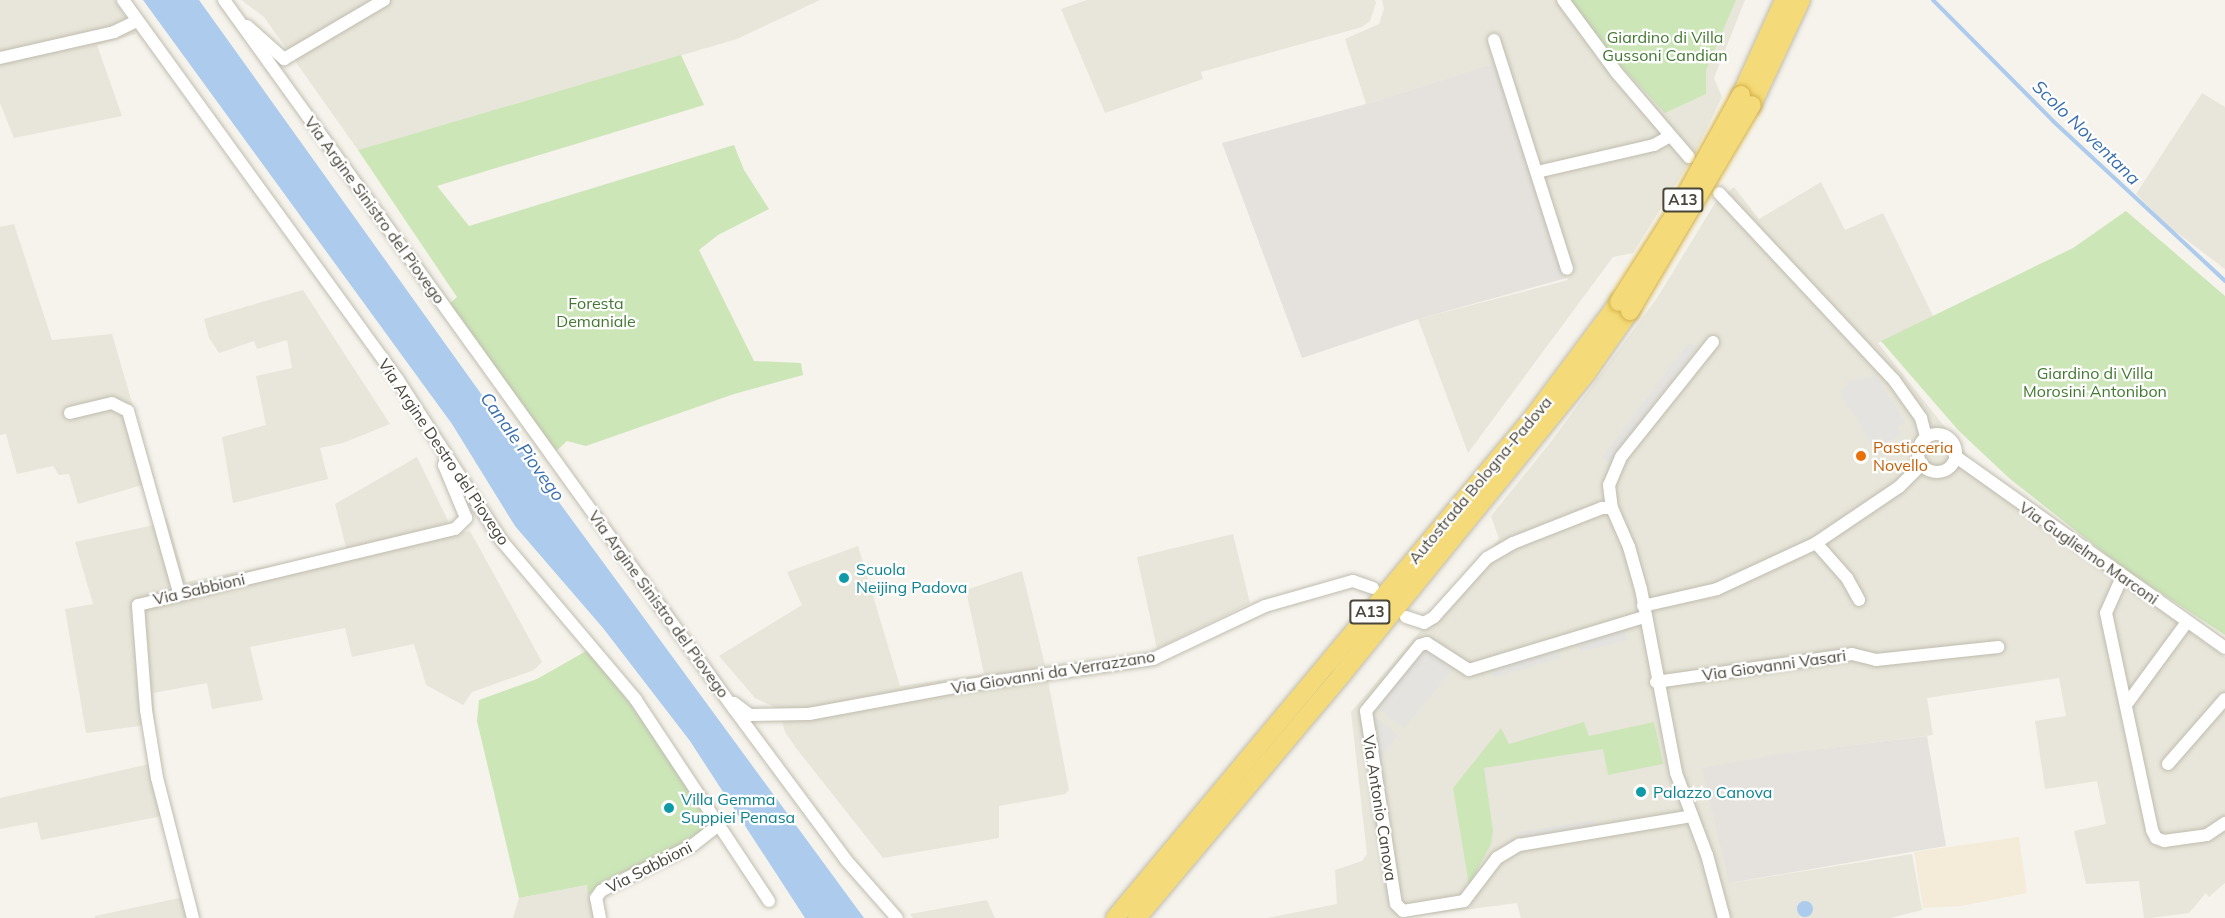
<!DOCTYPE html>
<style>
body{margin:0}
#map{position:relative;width:2225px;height:918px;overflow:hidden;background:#f5f3ec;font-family:Mulish,sans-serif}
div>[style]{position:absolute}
.residential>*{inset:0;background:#e8e6da}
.commercial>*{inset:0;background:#f4ecd9}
.industrial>*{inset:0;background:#e5e2dd}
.green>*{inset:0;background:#cce6b8}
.parking>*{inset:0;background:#e4e3e0}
.water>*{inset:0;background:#adcbec}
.round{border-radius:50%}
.stream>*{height:4px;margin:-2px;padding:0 2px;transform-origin:2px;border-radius:2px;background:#adcbec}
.roads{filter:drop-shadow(0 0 2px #c0bcaf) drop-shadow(0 0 2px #c0bcaf)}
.minor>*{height:12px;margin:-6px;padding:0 6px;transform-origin:6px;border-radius:6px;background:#fff}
.minor>.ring{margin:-6px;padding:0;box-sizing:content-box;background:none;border:12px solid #fff;border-radius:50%}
.highway>*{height:18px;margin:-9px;padding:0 9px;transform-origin:9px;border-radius:9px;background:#f4da78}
.bridges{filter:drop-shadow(0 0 2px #d4b147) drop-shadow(0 0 2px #d4b147)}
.highway-bridge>*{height:18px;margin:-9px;padding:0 9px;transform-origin:9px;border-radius:9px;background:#f4da78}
.dots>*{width:16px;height:16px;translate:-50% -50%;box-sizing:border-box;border:3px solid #fff;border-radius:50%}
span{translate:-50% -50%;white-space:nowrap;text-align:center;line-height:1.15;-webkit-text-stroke:4.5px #fff;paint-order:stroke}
.shield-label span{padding:2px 4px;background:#fff;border:2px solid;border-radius:4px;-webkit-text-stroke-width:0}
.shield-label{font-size:15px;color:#49453a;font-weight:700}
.park-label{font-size:16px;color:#427830}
.street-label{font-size:16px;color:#49453a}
.food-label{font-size:16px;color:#c56008}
.left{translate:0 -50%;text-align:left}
.culture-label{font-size:16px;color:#0d838f}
.water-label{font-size:18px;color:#396faf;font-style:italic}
</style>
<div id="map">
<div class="residential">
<div style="clip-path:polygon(0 0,115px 0,136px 34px,97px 45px,122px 116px,14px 138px,0 103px)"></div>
<div style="clip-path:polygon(241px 0,820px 0,737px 39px,358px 150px,264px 17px)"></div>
<div style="clip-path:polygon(1087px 0,1375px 0,1376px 3px,1370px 21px,1362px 27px,1201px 72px,1203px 79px,1105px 113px,1061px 9px)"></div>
<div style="clip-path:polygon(1382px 0,1745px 0,1714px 78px,1722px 97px,1694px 155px,1633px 253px,1613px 257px,1468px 453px,1418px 319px,1568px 280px,1497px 63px,1366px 104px,1345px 39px,1379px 24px,1384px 9px)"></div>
<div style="clip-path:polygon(2202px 93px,2225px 107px,2225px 269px,2168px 226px,2136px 194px)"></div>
<div style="clip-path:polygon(1821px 182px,1845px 230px,1883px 213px,1934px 318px,1878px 343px,1975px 465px,2018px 504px,2225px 657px,2225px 883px,2209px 897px,2206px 893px,2189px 913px,2151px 918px,2144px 918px,2139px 881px,2086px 884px,2074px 831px,2106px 824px,2097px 781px,2045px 789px,2035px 721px,2066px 716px,2059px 678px,1927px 698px,1933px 735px,1782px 754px,1729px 883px,1912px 854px,1922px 910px,1890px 918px,1521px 918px,1517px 903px,1401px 918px,1267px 918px,1337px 904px,1335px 870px,1362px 861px,1367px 854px,1351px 712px,1499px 539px,1491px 516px,1550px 443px,1657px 298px,1715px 203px,1734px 187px,1759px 219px)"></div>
<div style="clip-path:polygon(14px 224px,52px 340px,112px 334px,146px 451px,154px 490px,144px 493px,142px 485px,78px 504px,69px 474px,59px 475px,53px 466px,17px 474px,6px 434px,0 435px,0 227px)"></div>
<div style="clip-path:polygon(303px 290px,390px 424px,343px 443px,320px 448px,328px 479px,233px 503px,222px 437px,266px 425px,256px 376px,292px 368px,287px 340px,257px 349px,254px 341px,219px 353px,209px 338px,204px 319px)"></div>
<div style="clip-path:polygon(417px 457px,454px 533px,470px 531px,512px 607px,542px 662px,534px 670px,472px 692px,463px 705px,426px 685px,414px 644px,352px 657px,345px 628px,250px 647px,263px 700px,212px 709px,207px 683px,153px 693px,155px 724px,86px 733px,65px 609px,93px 604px,75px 542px,154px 525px,167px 518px,186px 582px,347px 551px,335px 504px)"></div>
<div style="clip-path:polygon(1233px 534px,1250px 603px,1157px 649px,1137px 557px)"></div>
<div style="clip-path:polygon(858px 546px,900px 686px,984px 674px,966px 590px,1022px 571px,1045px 665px,1069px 790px,1065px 794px,999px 806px,999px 838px,883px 858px,796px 748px,785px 732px,779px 709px,755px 698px,719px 656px,802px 605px,787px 572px)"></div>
<div style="clip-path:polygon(149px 764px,162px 816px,41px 840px,37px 822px,0 829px,0 798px)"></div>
<div style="clip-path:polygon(588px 885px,589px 895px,594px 890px,606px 918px,513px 918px,519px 898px)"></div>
<div style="clip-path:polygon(184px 897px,190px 918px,95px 918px,95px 916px)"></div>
<div style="clip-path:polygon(987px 900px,995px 918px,913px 918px,910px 914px)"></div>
</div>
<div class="commercial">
<div style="clip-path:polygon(2019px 837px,2027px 893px,1961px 906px,1923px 908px,1914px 852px)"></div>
</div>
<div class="industrial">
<div style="clip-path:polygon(1496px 63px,1567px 278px,1418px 319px,1302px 358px,1222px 143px,1366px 104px)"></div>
<div style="clip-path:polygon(1927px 736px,1946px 846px,1729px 883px,1702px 768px,1779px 754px)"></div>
</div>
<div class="green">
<div style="clip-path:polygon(1570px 0,1736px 0,1706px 70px,1706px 94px,1665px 113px,1601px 44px)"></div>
<div style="clip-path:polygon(681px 55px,704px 105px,437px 186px,469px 226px,734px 145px,744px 170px,769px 209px,718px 235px,699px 250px,754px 361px,801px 363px,803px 375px,734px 394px,586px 446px,567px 441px,552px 455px,445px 308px,457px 297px,358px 150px)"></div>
<div style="clip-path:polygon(2126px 211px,2225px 296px,2225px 635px,2126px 570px,2010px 479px,1958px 430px,1881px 341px,2073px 248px)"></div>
<div style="clip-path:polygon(588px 650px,635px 710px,708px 816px,706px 828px,663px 855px,610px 878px,588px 895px,587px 885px,519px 898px,477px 721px,479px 700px,537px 679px)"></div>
<div style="clip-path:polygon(1584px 722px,1589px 736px,1654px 722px,1663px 764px,1608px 775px,1603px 749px,1484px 768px,1493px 831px,1491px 844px,1469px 885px,1453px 788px,1501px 728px,1509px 744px)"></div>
</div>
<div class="parking">
<div style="clip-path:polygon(1687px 345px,1698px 345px,1609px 463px,1602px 457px)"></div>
<div style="clip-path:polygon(1876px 376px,1905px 422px,1897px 427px,1902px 434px,1886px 444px,1881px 437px,1871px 443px,1839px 391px,1847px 386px,1846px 381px)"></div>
<div style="clip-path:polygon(1624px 630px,1627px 640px,1581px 652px,1579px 643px)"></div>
<div style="clip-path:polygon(1422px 649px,1429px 650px,1453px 669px,1404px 728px,1376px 706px)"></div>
<div style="clip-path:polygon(1558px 649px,1561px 658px,1493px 678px,1490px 669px)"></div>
<div style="clip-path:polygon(1371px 714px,1398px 735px,1378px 762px)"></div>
<div style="clip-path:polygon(1360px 729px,1364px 729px,1391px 894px,1386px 895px)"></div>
<div style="clip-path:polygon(1594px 820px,1596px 828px,1519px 841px,1518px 832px)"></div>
</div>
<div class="water">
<div style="clip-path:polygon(143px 0,199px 0,542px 479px,864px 918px,805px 918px,690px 741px,603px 628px,515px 526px,452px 424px)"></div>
<div class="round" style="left:1797px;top:901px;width:16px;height:16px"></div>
</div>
<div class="stream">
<div style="left:1933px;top:0;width:170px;rotate:45.2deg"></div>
<div style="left:2053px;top:121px;width:235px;rotate:42.9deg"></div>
</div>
<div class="roads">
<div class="minor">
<div style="left:123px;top:0;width:469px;rotate:54.1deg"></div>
<div style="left:398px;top:380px;width:190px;rotate:57.2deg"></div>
<div style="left:501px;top:540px;width:209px;rotate:49.8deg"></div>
<div style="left:636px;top:700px;width:241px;rotate:56.5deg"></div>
<div style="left:224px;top:0;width:873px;rotate:54.27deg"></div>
<div style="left:734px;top:709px;width:188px;rotate:53.4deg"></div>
<div style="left:846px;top:860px;width:77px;rotate:48.7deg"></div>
<div style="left:1563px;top:0;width:91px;rotate:53.5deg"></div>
<div style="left:1617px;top:73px;width:111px;rotate:49.4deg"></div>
<div style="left:247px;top:26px;width:50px;rotate:41.7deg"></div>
<div style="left:284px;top:59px;width:116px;rotate:-30.5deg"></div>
<div style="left:1494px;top:40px;width:240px;rotate:72.3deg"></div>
<div style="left:0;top:58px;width:117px;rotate:-12.8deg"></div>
<div style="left:114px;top:32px;width:25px;rotate:-26deg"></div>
<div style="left:1537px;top:172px;width:120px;rotate:-13deg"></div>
<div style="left:1654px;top:145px;width:18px;rotate:-29deg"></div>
<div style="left:1719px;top:193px;width:256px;rotate:46.9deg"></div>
<div style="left:1894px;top:380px;width:47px;rotate:54.6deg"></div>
<div style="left:1921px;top:418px;width:20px;rotate:75deg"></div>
<div style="left:1713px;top:342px;width:147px;rotate:128.7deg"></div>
<div style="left:1621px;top:457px;width:30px;rotate:113deg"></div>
<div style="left:1609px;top:485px;width:23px;rotate:83deg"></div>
<div style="left:1612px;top:508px;width:43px;rotate:66.4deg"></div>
<div style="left:1629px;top:547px;width:44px;rotate:74.1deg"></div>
<div style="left:1641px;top:589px;width:187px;rotate:79.2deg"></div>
<div style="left:1676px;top:773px;width:88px;rotate:69.3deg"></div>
<div style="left:1707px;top:855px;width:65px;rotate:74.9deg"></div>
<div style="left:70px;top:413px;width:43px;rotate:-13.4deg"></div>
<div style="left:112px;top:403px;width:18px;rotate:27deg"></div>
<div style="left:128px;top:411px;width:189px;rotate:74.3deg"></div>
<div class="ring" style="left:1918px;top:434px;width:26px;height:26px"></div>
<div style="left:1955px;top:456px;width:331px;rotate:35.4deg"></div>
<div style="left:1816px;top:543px;width:47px;rotate:48.5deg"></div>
<div style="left:1847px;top:578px;width:25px;rotate:61deg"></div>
<div style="left:2122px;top:577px;width:39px;rotate:114deg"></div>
<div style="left:2106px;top:613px;width:222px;rotate:78deg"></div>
<div style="left:2152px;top:830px;width:9px;rotate:63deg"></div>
<div style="left:2156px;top:838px;width:9px;rotate:21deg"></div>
<div style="left:2164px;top:841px;width:43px;rotate:-7.9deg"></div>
<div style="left:2207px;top:835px;width:22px;rotate:-34deg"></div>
<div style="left:1643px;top:606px;width:76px;rotate:-12.9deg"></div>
<div style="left:1717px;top:589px;width:109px;rotate:-24.9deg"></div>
<div style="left:1816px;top:543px;width:100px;rotate:-34deg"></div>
<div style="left:1899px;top:487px;width:33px;rotate:-45deg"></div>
<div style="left:1406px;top:617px;width:19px;rotate:18deg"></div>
<div style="left:1424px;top:623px;width:12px;rotate:-31deg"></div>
<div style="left:1434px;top:617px;width:79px;rotate:-48.1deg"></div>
<div style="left:1487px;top:558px;width:30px;rotate:-30deg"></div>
<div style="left:1513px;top:543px;width:96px;rotate:-21.5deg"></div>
<div style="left:1602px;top:508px;width:10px"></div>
<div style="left:1644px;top:617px;width:183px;rotate:163.2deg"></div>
<div style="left:1469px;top:670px;width:50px;rotate:-147.3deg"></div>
<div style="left:1427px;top:643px;width:7px;rotate:164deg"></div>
<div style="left:1420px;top:645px;width:85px;rotate:129.3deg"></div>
<div style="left:1366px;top:711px;width:195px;rotate:81.2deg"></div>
<div style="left:1396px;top:904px;width:10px;rotate:45deg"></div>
<div style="left:1403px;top:911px;width:62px;rotate:-9.3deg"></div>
<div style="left:1464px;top:901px;width:54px;rotate:-52.5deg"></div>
<div style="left:1497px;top:858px;width:26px;rotate:-31deg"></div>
<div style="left:1519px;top:845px;width:175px;rotate:-9.5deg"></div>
<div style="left:1656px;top:682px;width:198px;rotate:-8.1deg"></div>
<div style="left:1852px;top:654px;width:25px;rotate:14deg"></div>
<div style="left:1876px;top:660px;width:123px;rotate:-6.1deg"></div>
<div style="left:734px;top:703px;width:20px;rotate:37deg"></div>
<div style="left:750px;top:715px;width:59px;rotate:-1deg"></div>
<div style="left:809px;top:714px;width:148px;rotate:-10.5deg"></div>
<div style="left:955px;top:687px;width:200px;rotate:-8deg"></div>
<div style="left:1153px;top:659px;width:124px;rotate:-25.3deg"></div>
<div style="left:1265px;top:606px;width:91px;rotate:-15.9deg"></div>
<div style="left:1353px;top:581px;width:21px;rotate:19deg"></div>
<div style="left:2126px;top:705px;width:103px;rotate:-53.7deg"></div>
<div style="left:2168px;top:764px;width:86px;rotate:-48.8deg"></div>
<div style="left:193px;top:918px;width:145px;rotate:-104.4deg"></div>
<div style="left:157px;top:778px;width:69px;rotate:-99.2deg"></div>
<div style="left:146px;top:710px;width:105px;rotate:-94.4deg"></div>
<div style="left:138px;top:605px;width:326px;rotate:-13.5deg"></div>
<div style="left:455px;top:529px;width:16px;rotate:-45deg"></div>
<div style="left:466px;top:518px;width:57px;rotate:-112.5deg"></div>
<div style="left:444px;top:465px;width:9px;rotate:-69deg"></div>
<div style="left:600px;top:918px;width:20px;rotate:-101deg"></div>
<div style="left:596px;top:898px;width:9px;rotate:-54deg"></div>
<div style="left:601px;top:891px;width:103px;rotate:-26.6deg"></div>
<div style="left:693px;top:845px;width:34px;rotate:-38deg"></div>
</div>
<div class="highway">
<div style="left:1741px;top:95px;width:104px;rotate:-65.6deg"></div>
<div style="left:1752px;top:105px;width:116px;rotate:-65deg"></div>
<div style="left:1115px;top:918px;width:654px;rotate:-50.15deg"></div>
<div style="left:1534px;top:416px;width:142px;rotate:-53.3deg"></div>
<div style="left:1137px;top:918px;width:320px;rotate:-49.9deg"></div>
<div style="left:1343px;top:673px;width:389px;rotate:-50.9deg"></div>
<div style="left:1588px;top:371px;width:73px;rotate:-55deg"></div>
</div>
</div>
<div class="bridges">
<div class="highway-bridge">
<div style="left:1619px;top:302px;width:104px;rotate:-57.5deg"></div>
<div style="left:1675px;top:214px;width:136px;rotate:-61deg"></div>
<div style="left:1630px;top:311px;width:239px;rotate:-59.4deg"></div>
</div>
</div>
<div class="dots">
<div style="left:1861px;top:456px;background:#e8710a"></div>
<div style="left:844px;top:578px;background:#0f9aa8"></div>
<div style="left:1641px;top:792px;background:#0f9aa8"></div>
<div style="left:669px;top:808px;background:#0f9aa8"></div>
</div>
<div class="shield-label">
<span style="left:1683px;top:200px">A13</span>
<span style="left:1370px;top:612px">A13</span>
</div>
<div class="park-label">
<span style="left:1665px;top:46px">Giardino di Villa<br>Gussoni Candian</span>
<span style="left:596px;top:312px">Foresta<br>Demaniale</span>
<span style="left:2095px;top:382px">Giardino di Villa<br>Morosini Antonibon</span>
</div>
<div class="street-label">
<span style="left:375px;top:210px;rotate:54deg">Via Argine Sinistro del Piovego</span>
<span style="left:444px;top:452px;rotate:56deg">Via Argine Destro del Piovego</span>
<span style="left:1480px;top:480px;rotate:-50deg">Autostrada Bologna-Padova</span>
<span style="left:2089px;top:553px;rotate:35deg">Via Guglielmo Marconi</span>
<span style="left:199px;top:589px;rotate:-13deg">Via Sabbioni</span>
<span style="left:659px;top:604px;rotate:54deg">Via Argine Sinistro del Piovego</span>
<span style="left:1774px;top:665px;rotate:-8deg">Via Giovanni Vasari</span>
<span style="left:1053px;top:672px;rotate:-9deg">Via Giovanni da Verrazzano</span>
<span style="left:1380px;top:808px;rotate:81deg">Via Antonio Canova</span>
<span style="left:649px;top:867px;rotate:-27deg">Via Sabbioni</span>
</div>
<div class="food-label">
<span class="left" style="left:1873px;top:456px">Pasticceria<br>Novello</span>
</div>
<div class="culture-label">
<span class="left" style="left:856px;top:578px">Scuola<br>Neijing Padova</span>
<span class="left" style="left:1653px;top:792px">Palazzo Canova</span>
<span class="left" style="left:681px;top:808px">Villa Gemma<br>Suppiei Penasa</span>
</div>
<div class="water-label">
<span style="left:2086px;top:133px;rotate:44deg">Scolo Noventana</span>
<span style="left:522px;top:447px;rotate:54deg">Canale Piovego</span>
</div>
</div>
